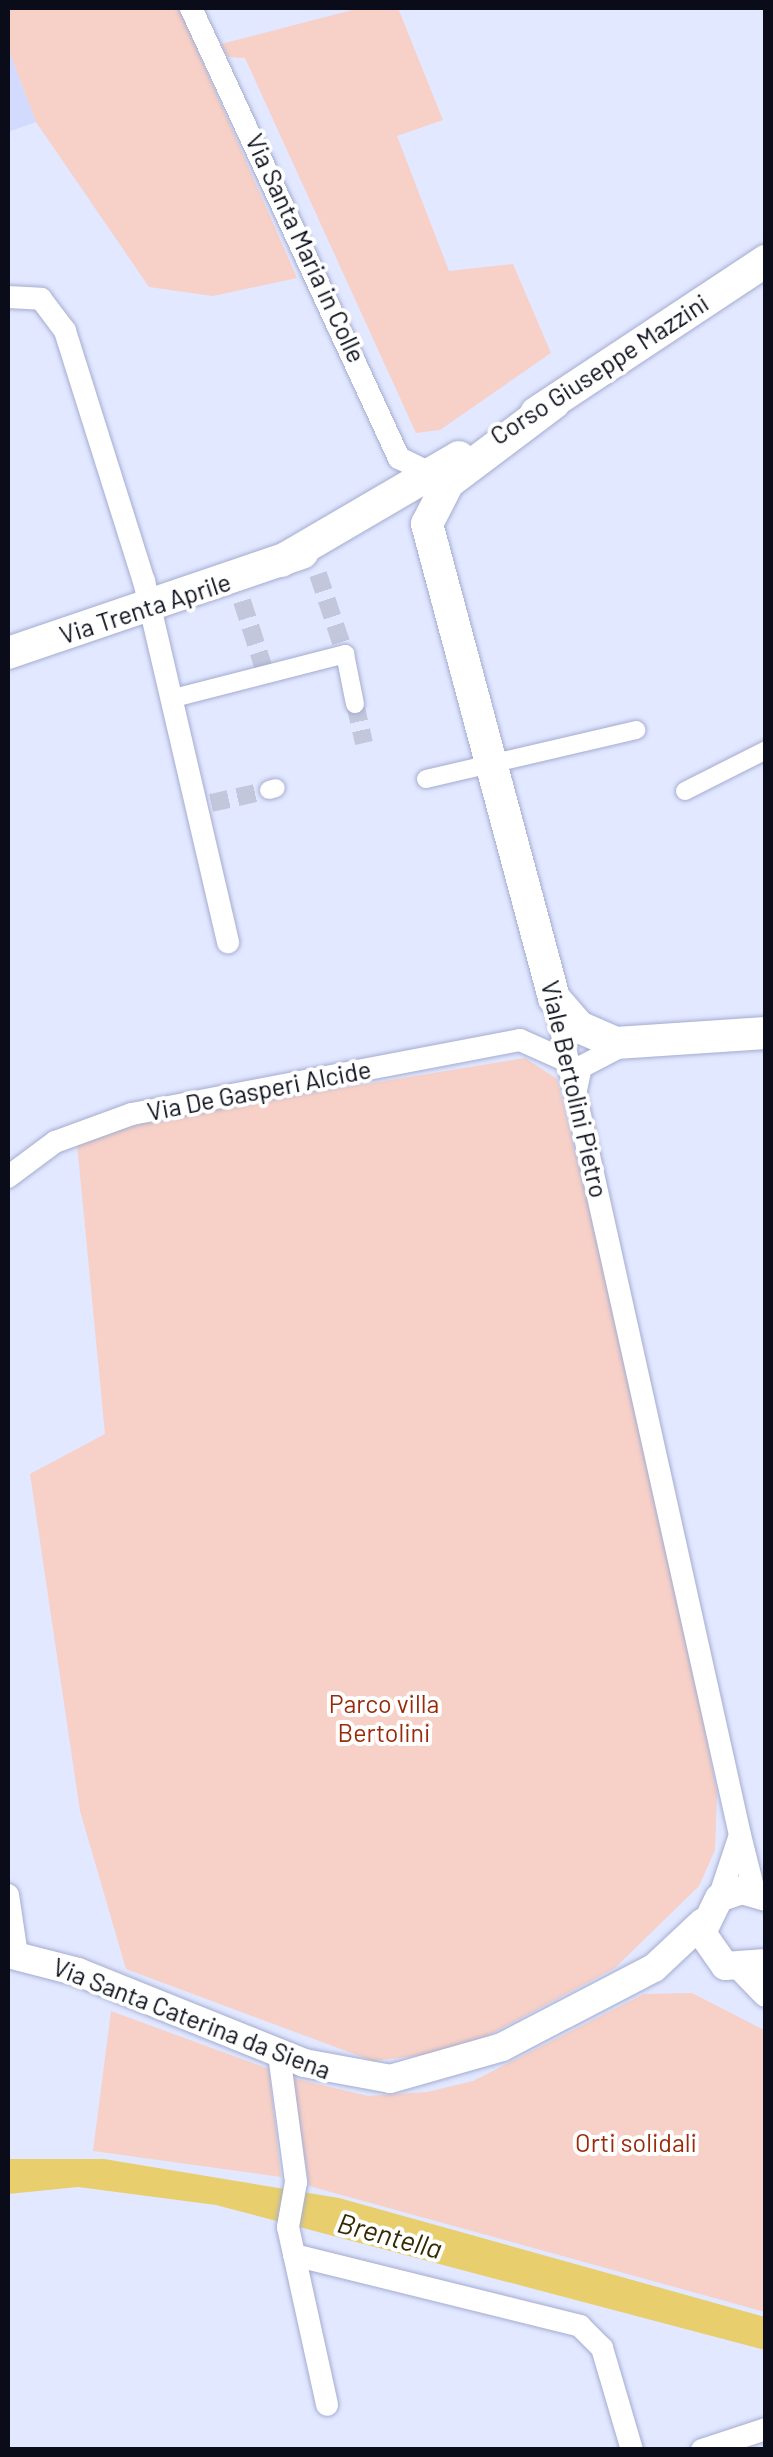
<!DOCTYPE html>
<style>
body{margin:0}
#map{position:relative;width:773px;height:2457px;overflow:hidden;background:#e2e8ff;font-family:Barlow,sans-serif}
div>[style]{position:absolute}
.built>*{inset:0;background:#d2dafe}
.green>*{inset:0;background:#f7d1c7}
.water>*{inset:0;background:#e8ce6c}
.pedestrian-tunnel>*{height:18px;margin-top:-9px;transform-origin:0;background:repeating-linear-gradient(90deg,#c2c7dc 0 18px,transparent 0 27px)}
.roads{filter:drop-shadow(0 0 2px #a4acd1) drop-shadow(0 0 2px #a4acd1)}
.pedestrian>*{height:18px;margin:-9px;padding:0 9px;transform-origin:9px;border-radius:9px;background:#fff}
.minor>*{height:22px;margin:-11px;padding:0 11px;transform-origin:11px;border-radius:11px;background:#fff}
.tertiary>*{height:28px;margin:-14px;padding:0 14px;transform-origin:14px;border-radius:14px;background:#fff}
.secondary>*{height:32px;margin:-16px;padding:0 16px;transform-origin:16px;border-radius:16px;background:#fff}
span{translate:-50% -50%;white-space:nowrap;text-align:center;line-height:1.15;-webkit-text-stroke:8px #fff;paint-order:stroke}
.street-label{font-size:25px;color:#0a0d19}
.park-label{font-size:25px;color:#992a0b}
.water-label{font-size:28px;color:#342900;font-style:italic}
.frame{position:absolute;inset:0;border:10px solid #0a0d19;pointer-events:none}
</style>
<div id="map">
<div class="built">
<div style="clip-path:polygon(8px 48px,36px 122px,8px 132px)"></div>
</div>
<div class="green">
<div style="clip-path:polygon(8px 8px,179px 8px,297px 278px,213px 296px,149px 287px,36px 122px,8px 48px)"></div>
<div style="clip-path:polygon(360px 8px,398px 8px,443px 120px,397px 136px,449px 271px,513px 264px,551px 353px,440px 430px,416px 433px,245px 58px,228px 57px,221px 44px)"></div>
<div style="clip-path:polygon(525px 1058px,557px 1079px,657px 1483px,717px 1793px,715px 1850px,699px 1886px,615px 1968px,459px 2051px,373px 2061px,126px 1969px,80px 1811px,30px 1474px,105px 1434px,77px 1144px,158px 1118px)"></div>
<div style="clip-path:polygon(692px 1993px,766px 2031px,765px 2312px,309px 2186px,292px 2078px,368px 2096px,427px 2092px,473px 2081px,644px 1994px)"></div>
<div style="clip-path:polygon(111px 2011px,269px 2069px,281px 2177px,93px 2151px)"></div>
</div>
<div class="water">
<div style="clip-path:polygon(8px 2159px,104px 2159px,339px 2198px,765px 2317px,765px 2350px,216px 2205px,78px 2187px,8px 2194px)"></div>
</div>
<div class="pedestrian-tunnel">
<div style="left:318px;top:574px;width:84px;rotate:71.4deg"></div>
<div style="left:242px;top:601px;width:78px;rotate:72deg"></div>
<div style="left:355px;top:704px;width:40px;rotate:77deg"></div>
<div style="left:211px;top:803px;width:59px;rotate:-12.6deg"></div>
</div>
<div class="roads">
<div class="pedestrian">
<div style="left:174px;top:698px;width:177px;rotate:-14.4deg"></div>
<div style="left:345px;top:654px;width:51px;rotate:78.7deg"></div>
<div style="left:426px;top:779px;width:216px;rotate:-13.1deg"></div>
<div style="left:269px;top:790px;width:7px;rotate:-16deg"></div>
<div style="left:685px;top:791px;width:91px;rotate:-26.8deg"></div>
</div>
<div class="minor">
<div style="left:191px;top:8px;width:496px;rotate:65.2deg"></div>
<div style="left:399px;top:458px;width:34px;rotate:26deg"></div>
<div style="left:8px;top:297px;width:33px;rotate:3deg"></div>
<div style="left:41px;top:299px;width:40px;rotate:53deg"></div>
<div style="left:65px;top:331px;width:262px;rotate:72.5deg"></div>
<div style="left:144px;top:581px;width:371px;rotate:76.9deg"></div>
<div style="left:554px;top:998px;width:857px;rotate:77.47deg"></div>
<div style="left:576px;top:1090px;width:24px;rotate:-78deg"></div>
<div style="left:581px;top:1067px;width:52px;rotate:-27.6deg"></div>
<div style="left:8px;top:1177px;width:59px;rotate:-36.7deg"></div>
<div style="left:55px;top:1142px;width:82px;rotate:-20deg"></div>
<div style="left:132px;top:1114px;width:395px;rotate:-10.8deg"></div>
<div style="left:520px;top:1040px;width:49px;rotate:24deg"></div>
<div style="left:8px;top:1895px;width:61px;rotate:81.5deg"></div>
<div style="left:719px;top:1898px;width:66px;rotate:-71.6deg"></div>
<div style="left:740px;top:1835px;width:58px;rotate:76deg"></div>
<div style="left:279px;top:2054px;width:129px;rotate:82.4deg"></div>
<div style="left:296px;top:2182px;width:46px;rotate:100.1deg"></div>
<div style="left:288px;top:2227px;width:182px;rotate:77.6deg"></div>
<div style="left:294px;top:2255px;width:295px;rotate:13.9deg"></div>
<div style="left:580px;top:2326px;width:31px;rotate:45deg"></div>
<div style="left:602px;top:2348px;width:106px;rotate:73.6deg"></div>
<div style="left:702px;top:2450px;width:67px;rotate:-18.2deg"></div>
</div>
<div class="tertiary">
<div style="left:766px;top:1897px;width:25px;rotate:-164deg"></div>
<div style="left:742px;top:1890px;width:24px;rotate:161deg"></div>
<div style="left:719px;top:1898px;width:39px;rotate:116deg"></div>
<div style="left:702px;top:1933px;width:40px;rotate:55.1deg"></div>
<div style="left:725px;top:1966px;width:41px;rotate:-4.2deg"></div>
<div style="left:8px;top:1954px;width:72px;rotate:14.4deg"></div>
<div style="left:78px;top:1972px;width:244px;rotate:21.9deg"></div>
<div style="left:304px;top:2063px;width:87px;rotate:10.5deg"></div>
<div style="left:390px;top:2079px;width:116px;rotate:-15.9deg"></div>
<div style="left:502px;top:2047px;width:171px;rotate:-27.5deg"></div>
<div style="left:654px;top:1968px;width:67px;rotate:-43.2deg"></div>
<div style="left:744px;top:1970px;width:32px;rotate:46deg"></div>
</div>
<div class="secondary">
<div style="left:554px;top:403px;width:133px;rotate:143deg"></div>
<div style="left:448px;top:483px;width:46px;rotate:117.1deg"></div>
<div style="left:427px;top:524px;width:491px;rotate:75deg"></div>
<div style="left:554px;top:998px;width:38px;rotate:49deg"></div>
<div style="left:579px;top:1027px;width:40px;rotate:23.4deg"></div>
<div style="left:616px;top:1043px;width:150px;rotate:-3.8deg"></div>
<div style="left:536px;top:413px;width:276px;rotate:-33.5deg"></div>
<div style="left:281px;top:561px;width:206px;rotate:-30.3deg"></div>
<div style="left:8px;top:653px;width:311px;rotate:-18.8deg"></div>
</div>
</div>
<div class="street-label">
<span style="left:306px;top:248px;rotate:65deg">Via Santa Maria in Colle</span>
<span style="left:599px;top:369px;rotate:-33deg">Corso Giuseppe Mazzini</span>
<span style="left:145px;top:608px;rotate:-18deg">Via Trenta Aprile</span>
<span style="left:575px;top:1089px;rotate:77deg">Viale Bertolini Pietro</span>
<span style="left:259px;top:1090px;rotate:-11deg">Via De Gasperi Alcide</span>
<span style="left:192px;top:2018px;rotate:21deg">Via Santa Caterina da Siena</span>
</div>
<div class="park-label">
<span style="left:384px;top:1718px">Parco villa<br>Bertolini</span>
<span style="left:636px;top:2142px">Orti solidali</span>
</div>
<div class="water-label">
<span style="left:390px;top:2235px;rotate:15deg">Brentella</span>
</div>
<div class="frame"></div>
</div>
